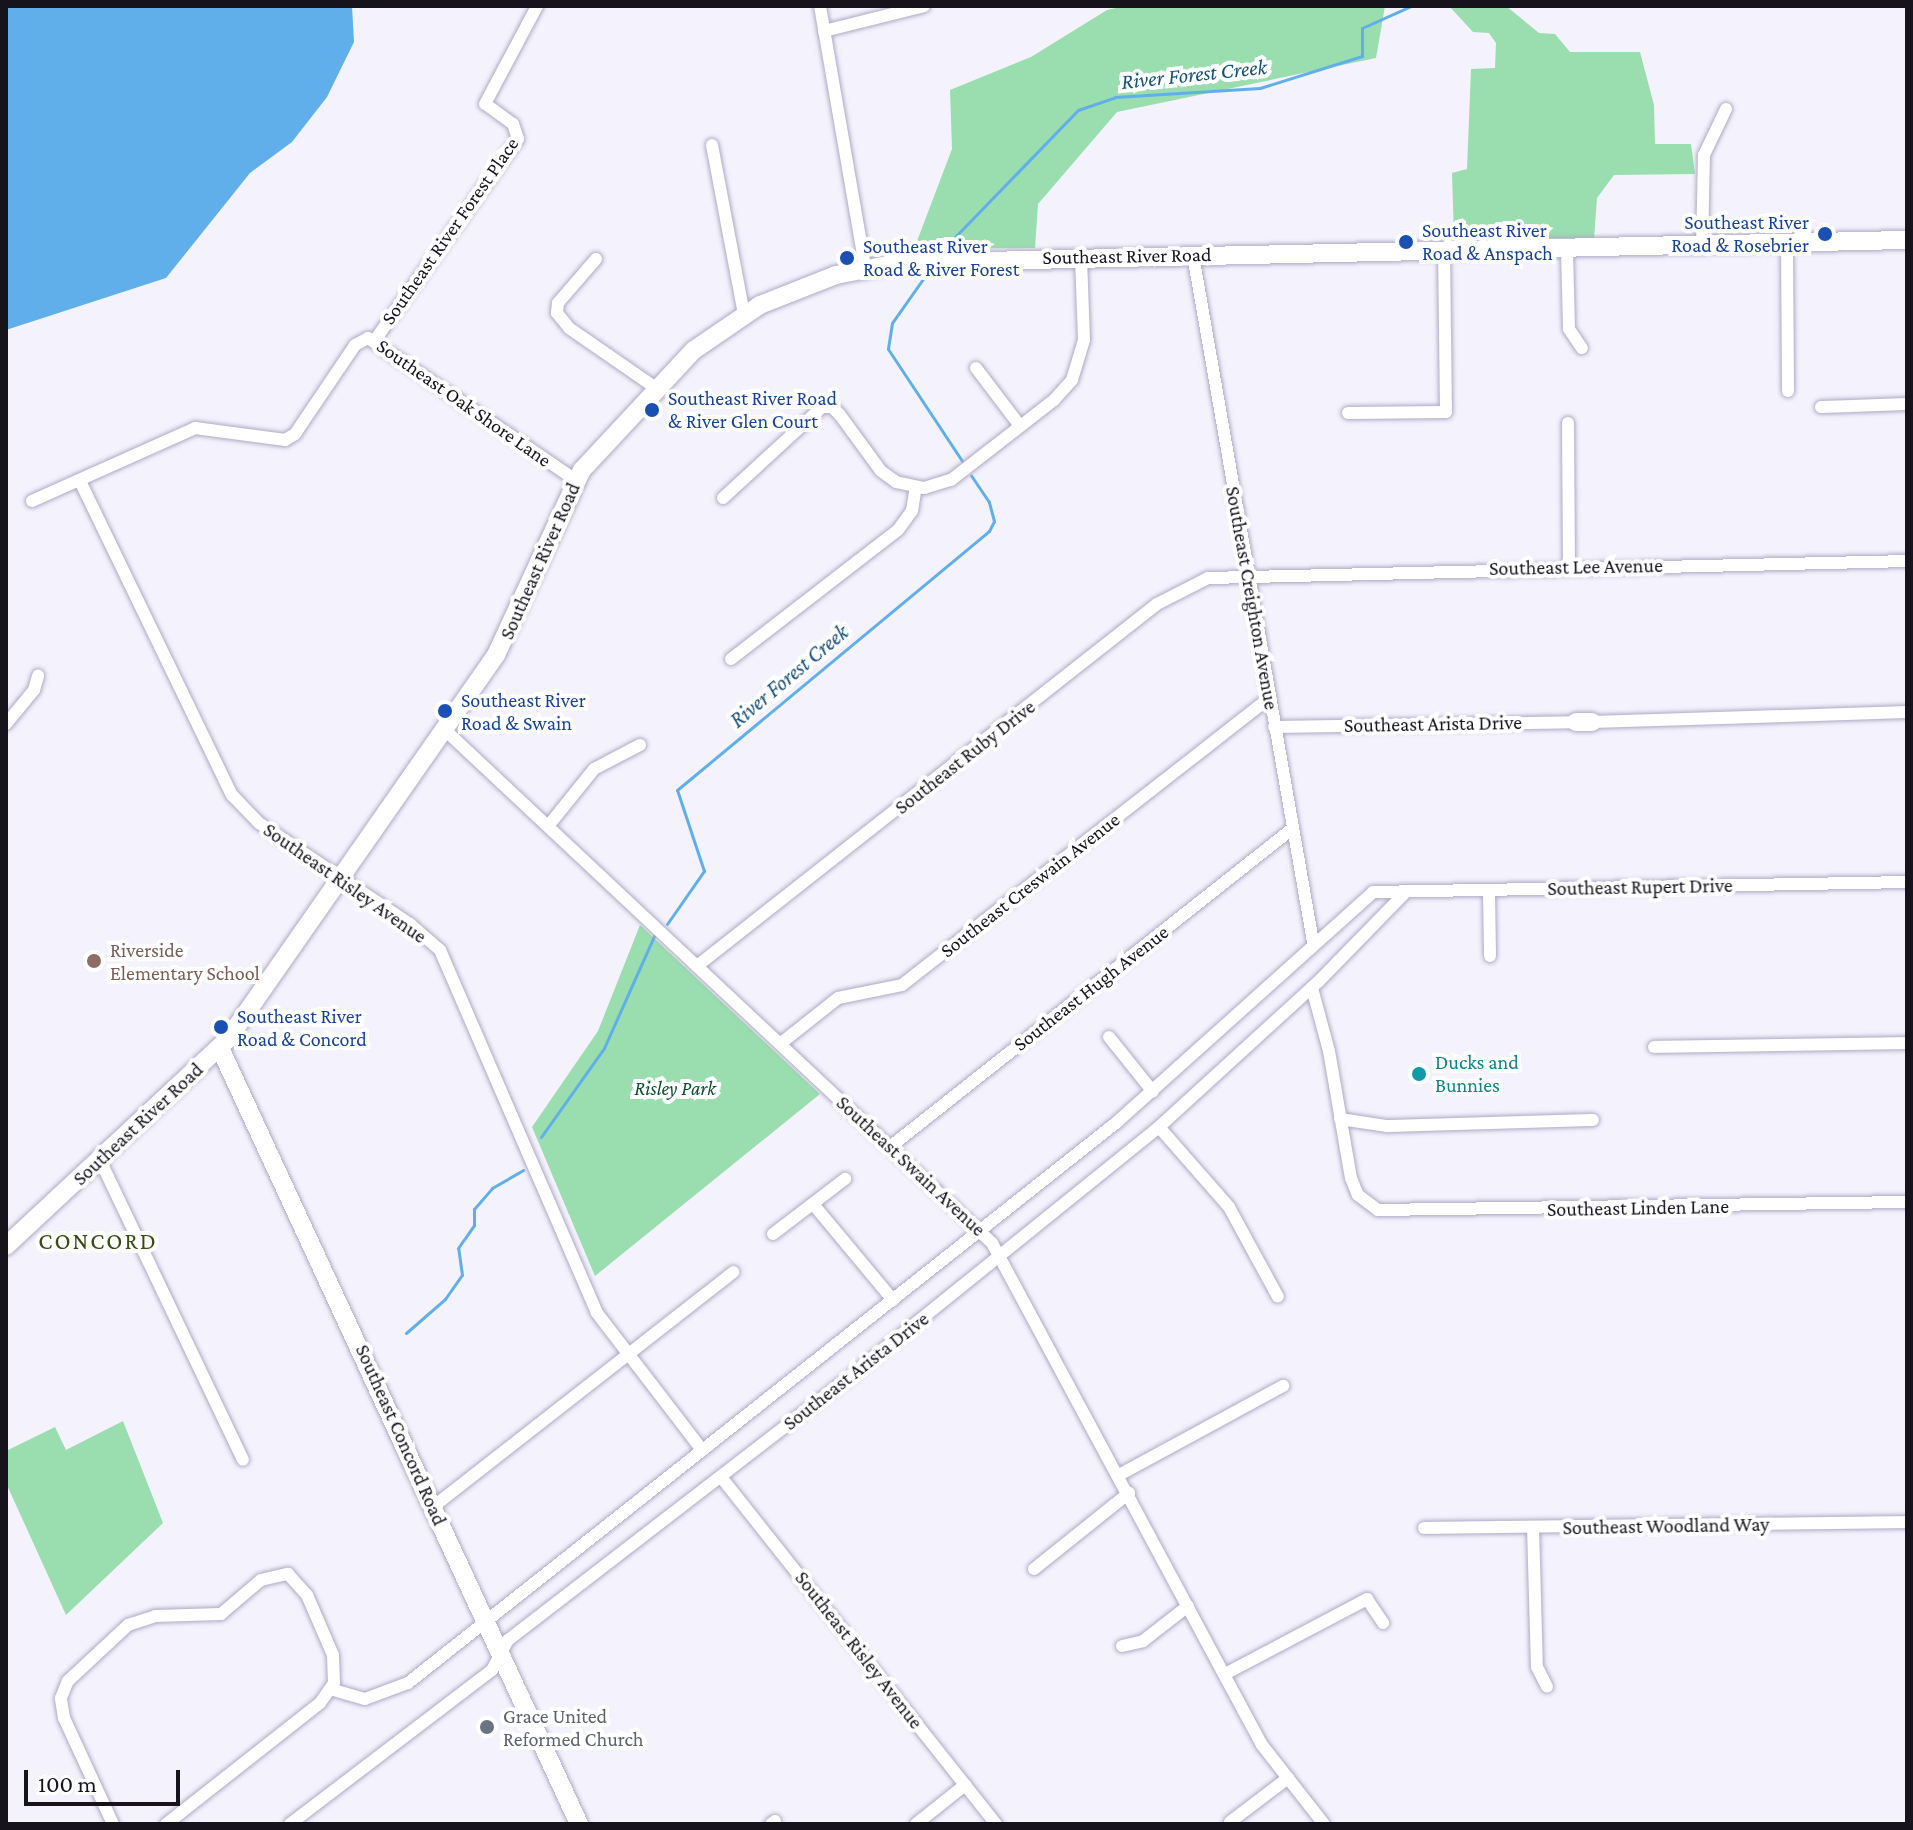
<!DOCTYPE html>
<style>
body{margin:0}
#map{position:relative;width:1913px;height:1830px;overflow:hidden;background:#f4f2fd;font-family:"Crimson Pro",serif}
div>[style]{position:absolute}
.green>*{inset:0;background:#9addaf}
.water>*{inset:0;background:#60afeb}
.stream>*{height:3px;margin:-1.5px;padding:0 1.5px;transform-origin:1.5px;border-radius:1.5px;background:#60afeb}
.roads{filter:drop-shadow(0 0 2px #afa9c4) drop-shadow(0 0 2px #afa9c4)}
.street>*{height:12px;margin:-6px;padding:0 6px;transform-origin:6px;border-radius:6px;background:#fff}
.secondary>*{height:18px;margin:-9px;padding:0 9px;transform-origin:9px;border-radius:9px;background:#fff}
.dots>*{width:22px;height:22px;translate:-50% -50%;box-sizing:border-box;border:4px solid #fff;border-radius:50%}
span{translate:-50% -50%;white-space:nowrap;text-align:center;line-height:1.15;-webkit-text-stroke:8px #fff;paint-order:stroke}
.transit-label{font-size:20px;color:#164399}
.right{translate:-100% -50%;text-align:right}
.left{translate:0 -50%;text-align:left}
.street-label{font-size:20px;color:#16131d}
.education-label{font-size:20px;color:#785e54}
.culture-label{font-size:20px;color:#0d838f}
.park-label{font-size:20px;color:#0d502c;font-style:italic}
.worship-label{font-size:20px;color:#5b616d}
.water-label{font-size:22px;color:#155078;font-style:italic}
.quarter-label{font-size:24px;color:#3a4b15;letter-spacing:2px}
.frame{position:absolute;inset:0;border:8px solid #16131d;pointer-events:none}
.scale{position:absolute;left:24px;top:1770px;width:156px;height:36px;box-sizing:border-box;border:4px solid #16131d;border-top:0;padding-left:10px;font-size:24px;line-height:28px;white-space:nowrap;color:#16131d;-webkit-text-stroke:6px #fff;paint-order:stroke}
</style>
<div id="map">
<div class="green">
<div style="clip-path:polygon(1124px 6px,1385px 6px,1376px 58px,1117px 112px,1038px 204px,1035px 248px,914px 249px,952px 149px,950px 90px,1031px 57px,1107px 10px)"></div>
<div style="clip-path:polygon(1449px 6px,1506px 6px,1539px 33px,1555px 34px,1570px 52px,1640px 52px,1654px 105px,1655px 144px,1691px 144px,1695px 174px,1614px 175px,1597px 198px,1594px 238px,1454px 238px,1452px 173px,1467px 169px,1471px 69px,1495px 68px,1496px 43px,1489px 33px,1473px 32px)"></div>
<div style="clip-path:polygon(640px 925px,820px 1094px,595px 1276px,532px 1127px,598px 1031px)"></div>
<div style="clip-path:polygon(123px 1421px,163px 1523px,66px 1615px,6px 1483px,6px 1451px,55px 1427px,66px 1450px)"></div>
</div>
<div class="water">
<div style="clip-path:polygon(6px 6px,352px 6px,354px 42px,327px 97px,292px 142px,250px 173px,166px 278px,6px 330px)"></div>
</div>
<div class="stream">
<div style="left:952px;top:240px;width:181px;rotate:-45.9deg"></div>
<div style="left:1078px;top:110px;width:39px;rotate:-19deg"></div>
<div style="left:1115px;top:97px;width:145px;rotate:-3.6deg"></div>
<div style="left:1260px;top:88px;width:107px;rotate:-17.4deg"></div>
<div style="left:1362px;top:56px;width:28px;rotate:-90deg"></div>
<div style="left:1362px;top:28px;width:54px;rotate:-24.2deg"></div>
<div style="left:925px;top:276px;width:57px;rotate:125.1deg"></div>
<div style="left:892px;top:323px;width:26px;rotate:99deg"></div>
<div style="left:888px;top:349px;width:134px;rotate:56.5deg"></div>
<div style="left:667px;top:924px;width:65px;rotate:-55.1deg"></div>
<div style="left:704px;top:871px;width:85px;rotate:-108.4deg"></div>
<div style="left:677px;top:790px;width:405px;rotate:-39.7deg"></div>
<div style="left:989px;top:531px;width:11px;rotate:-63deg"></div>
<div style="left:994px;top:521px;width:20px;rotate:-105deg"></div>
<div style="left:989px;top:502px;width:32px;rotate:-124deg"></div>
<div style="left:541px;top:1137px;width:109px;rotate:-54.7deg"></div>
<div style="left:604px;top:1048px;width:123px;rotate:-65.9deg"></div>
<div style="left:406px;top:1333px;width:52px;rotate:-41.1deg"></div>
<div style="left:445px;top:1299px;width:29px;rotate:-55deg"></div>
<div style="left:462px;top:1275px;width:27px;rotate:-98deg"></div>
<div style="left:458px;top:1248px;width:28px;rotate:-55deg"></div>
<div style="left:474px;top:1225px;width:16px;rotate:-90deg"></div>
<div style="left:474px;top:1209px;width:28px;rotate:-49deg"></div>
<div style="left:492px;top:1188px;width:36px;rotate:-30deg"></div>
</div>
<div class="roads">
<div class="street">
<div style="left:820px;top:6px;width:264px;rotate:80.2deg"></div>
<div style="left:824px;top:31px;width:103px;rotate:-14deg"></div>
<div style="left:712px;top:145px;width:172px;rotate:79.3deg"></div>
<div style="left:1787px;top:245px;width:146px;rotate:89.6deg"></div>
<div style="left:1702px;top:248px;width:93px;rotate:-88.8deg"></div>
<div style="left:1704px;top:155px;width:51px;rotate:-64.4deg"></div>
<div style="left:1567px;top:251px;width:78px;rotate:88.5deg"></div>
<div style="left:1569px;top:329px;width:23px;rotate:56deg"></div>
<div style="left:1193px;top:255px;width:697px;rotate:80.09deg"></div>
<div style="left:596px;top:259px;width:58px;rotate:130.8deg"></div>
<div style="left:558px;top:303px;width:10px;rotate:96deg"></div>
<div style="left:557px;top:313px;width:19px;rotate:51deg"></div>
<div style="left:569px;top:328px;width:106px;rotate:34.6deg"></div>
<div style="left:375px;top:340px;width:247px;rotate:-54.6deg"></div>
<div style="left:518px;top:139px;width:16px;rotate:-108deg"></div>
<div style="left:513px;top:124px;width:34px;rotate:-144deg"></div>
<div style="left:485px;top:104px;width:111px;rotate:-62deg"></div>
<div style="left:976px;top:368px;width:73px;rotate:52.8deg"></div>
<div style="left:1821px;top:407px;width:86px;rotate:-2deg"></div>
<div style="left:1348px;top:413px;width:98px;rotate:-0.6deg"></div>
<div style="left:1446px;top:412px;width:161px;rotate:-90.7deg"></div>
<div style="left:1568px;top:423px;width:144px;rotate:89.6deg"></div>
<div style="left:80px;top:481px;width:349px;rotate:64.2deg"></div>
<div style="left:232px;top:795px;width:39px;rotate:46deg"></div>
<div style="left:259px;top:823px;width:182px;rotate:33.8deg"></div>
<div style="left:410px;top:924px;width:40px;rotate:41deg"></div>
<div style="left:440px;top:950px;width:395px;rotate:66.6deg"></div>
<div style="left:597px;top:1313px;width:173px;rotate:52.5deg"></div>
<div style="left:723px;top:498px;width:134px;rotate:-42.6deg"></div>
<div style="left:822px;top:407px;width:10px"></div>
<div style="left:832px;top:407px;width:11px;rotate:45deg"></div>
<div style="left:840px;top:415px;width:69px;rotate:53.8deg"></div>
<div style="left:881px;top:471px;width:19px;rotate:36deg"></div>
<div style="left:896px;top:482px;width:29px;rotate:12deg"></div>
<div style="left:924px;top:488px;width:28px;rotate:-17deg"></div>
<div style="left:951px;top:480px;width:130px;rotate:-37.8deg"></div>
<div style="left:1054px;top:400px;width:27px;rotate:-48deg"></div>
<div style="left:1072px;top:380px;width:42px;rotate:-73.3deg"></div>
<div style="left:1084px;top:340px;width:83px;rotate:-92.1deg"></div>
<div style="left:32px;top:501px;width:179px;rotate:-24.1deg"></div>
<div style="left:195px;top:428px;width:91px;rotate:7.6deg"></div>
<div style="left:285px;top:440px;width:12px;rotate:-31deg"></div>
<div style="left:295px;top:434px;width:107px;rotate:-56deg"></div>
<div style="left:355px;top:345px;width:15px;rotate:-28deg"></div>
<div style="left:368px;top:338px;width:251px;rotate:34.4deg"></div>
<div style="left:731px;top:659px;width:211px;rotate:-37.7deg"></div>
<div style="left:898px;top:530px;width:24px;rotate:-54deg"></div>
<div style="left:912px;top:511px;width:24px;rotate:-81deg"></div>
<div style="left:1592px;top:722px;width:315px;rotate:-1.8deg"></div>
<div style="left:6px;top:724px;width:44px;rotate:-50.5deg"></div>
<div style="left:34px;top:690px;width:15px;rotate:-74deg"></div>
<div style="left:1274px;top:727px;width:302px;rotate:-0.9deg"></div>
<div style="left:445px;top:730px;width:750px;rotate:43.16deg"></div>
<div style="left:992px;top:1243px;width:570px;rotate:61.73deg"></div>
<div style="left:1262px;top:1745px;width:100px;rotate:51.9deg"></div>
<div style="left:549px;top:825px;width:72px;rotate:-51.2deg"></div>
<div style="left:594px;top:769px;width:52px;rotate:-27.6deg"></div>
<div style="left:1489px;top:891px;width:65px;rotate:89.1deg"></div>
<div style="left:697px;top:966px;width:585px;rotate:-38.2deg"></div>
<div style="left:1157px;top:604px;width:57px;rotate:-27deg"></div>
<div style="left:1208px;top:578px;width:699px;rotate:-1.39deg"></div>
<div style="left:1312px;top:988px;width:65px;rotate:74.9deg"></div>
<div style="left:1329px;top:1051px;width:129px;rotate:80.2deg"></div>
<div style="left:1351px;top:1178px;width:18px;rotate:68deg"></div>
<div style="left:1358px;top:1195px;width:25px;rotate:37deg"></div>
<div style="left:1378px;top:1210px;width:529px;rotate:-0.87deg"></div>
<div style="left:1109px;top:1037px;width:70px;rotate:51.3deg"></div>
<div style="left:780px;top:1044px;width:74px;rotate:-38.4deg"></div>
<div style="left:838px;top:998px;width:65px;rotate:-11.5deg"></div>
<div style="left:902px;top:985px;width:464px;rotate:-38deg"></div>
<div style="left:1654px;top:1047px;width:253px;rotate:-0.9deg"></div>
<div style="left:1340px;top:1119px;width:48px;rotate:8.5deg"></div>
<div style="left:1387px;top:1126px;width:206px;rotate:-1.7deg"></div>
<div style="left:1159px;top:1127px;width:106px;rotate:48.8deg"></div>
<div style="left:1229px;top:1207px;width:102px;rotate:61.4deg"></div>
<div style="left:890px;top:1147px;width:513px;rotate:-38.35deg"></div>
<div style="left:100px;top:1160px;width:332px;rotate:64.5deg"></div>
<div style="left:813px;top:1204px;width:125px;rotate:50.2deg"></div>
<div style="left:773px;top:1234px;width:91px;rotate:-37.4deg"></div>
<div style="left:1119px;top:1475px;width:187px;rotate:-28.5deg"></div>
<div style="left:721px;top:1477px;width:443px;rotate:51.6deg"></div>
<div style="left:434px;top:1506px;width:380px;rotate:-38deg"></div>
<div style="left:1533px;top:1527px;width:140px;rotate:88.4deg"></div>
<div style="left:1537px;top:1667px;width:22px;rotate:63deg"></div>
<div style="left:1424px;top:1528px;width:483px;rotate:-0.7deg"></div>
<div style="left:1034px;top:1569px;width:122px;rotate:-38.7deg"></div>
<div style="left:1122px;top:1646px;width:22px;rotate:-13deg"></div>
<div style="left:1143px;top:1641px;width:57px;rotate:-37.9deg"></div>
<div style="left:1225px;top:1674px;width:161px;rotate:-27.8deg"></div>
<div style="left:1367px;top:1599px;width:29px;rotate:56deg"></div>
<div style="left:330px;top:1689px;width:36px;rotate:16deg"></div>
<div style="left:365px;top:1699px;width:46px;rotate:-20.4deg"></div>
<div style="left:408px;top:1683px;width:904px;rotate:-38.35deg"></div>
<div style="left:1117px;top:1122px;width:344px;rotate:-41.9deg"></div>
<div style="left:1373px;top:892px;width:534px;rotate:-1.07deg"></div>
<div style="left:1230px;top:1822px;width:73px;rotate:-37.2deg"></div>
<div style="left:113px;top:1824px;width:117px;rotate:-114.8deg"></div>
<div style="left:64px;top:1718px;width:20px;rotate:-99deg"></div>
<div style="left:61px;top:1698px;width:18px;rotate:-68deg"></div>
<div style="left:68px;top:1681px;width:82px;rotate:-43deg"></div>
<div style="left:128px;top:1625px;width:28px;rotate:-18deg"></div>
<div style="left:155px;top:1616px;width:66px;rotate:-1.7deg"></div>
<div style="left:221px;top:1614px;width:52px;rotate:-40.4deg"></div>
<div style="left:261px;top:1580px;width:28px;rotate:-13deg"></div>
<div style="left:288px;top:1574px;width:28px;rotate:48deg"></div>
<div style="left:307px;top:1595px;width:65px;rotate:66.6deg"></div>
<div style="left:333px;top:1655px;width:28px;rotate:88deg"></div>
<div style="left:334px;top:1683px;width:24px;rotate:125deg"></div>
<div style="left:320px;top:1703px;width:196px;rotate:141.8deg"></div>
<div style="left:290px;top:1824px;width:254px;rotate:-37.3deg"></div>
<div style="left:492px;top:1670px;width:34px;rotate:-62deg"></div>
<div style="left:508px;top:1640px;width:436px;rotate:-37.6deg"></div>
<div style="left:853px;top:1374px;width:393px;rotate:-38.9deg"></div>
<div style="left:1159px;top:1127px;width:217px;rotate:-42.4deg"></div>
<div style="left:1319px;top:981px;width:122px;rotate:-45.7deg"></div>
<div style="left:771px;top:1824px;width:5px;rotate:-37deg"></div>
<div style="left:916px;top:1824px;width:63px;rotate:-38.5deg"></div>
</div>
<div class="secondary">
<div style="left:1576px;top:722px;width:16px"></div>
<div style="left:220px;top:1048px;width:855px;rotate:65.17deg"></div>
<div style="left:6px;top:1246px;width:304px;rotate:-43deg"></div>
<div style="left:228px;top:1039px;width:468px;rotate:-55.1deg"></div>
<div style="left:496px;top:655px;width:204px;rotate:-65.1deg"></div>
<div style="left:582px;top:470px;width:164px;rotate:-47deg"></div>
<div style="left:694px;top:350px;width:80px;rotate:-34.3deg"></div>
<div style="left:760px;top:305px;width:82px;rotate:-21.5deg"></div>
<div style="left:836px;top:275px;width:63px;rotate:-11deg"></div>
<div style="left:898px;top:263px;width:1009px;rotate:-1.31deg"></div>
</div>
</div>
<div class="dots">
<div style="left:1825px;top:234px;background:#1a4fb4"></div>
<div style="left:1406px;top:242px;background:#1a4fb4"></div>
<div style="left:847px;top:258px;background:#1a4fb4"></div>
<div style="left:652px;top:410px;background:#1a4fb4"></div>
<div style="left:445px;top:711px;background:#1a4fb4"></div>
<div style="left:94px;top:961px;background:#8d6e63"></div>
<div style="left:221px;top:1027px;background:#1a4fb4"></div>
<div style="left:1419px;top:1074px;background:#0f9aa8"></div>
<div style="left:487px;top:1727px;background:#6b7280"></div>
</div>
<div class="transit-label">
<span class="right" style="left:1809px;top:234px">Southeast River<br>Road &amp; Rosebrier</span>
<span class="left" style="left:1422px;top:242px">Southeast River<br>Road &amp; Anspach</span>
<span class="left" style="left:863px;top:258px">Southeast River<br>Road &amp; River Forest</span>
<span class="left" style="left:668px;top:410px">Southeast River Road<br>&amp; River Glen Court</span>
<span class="left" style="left:461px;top:712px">Southeast River<br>Road &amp; Swain</span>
<span class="left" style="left:237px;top:1028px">Southeast River<br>Road &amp; Concord</span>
</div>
<div class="street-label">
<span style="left:450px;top:231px;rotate:-55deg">Southeast River Forest Place</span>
<span style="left:1127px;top:256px;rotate:-1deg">Southeast River Road</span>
<span style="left:464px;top:403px;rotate:35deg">Southeast Oak Shore Lane</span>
<span style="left:540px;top:561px;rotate:-66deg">Southeast River Road</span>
<span style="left:1576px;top:567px;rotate:-1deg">Southeast Lee Avenue</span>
<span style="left:1252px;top:598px;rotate:80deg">Southeast Creighton Avenue</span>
<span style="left:1433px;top:724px;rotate:-1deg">Southeast Arista Drive</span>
<span style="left:965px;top:757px;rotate:-38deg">Southeast Ruby Drive</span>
<span style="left:345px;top:883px;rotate:35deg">Southeast Risley Avenue</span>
<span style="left:1030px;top:885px;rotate:-38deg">Southeast Creswain Avenue</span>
<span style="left:1640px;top:887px;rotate:-1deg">Southeast Rupert Drive</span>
<span style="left:1091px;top:988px;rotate:-38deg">Southeast Hugh Avenue</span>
<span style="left:138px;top:1124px;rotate:-43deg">Southeast River Road</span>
<span style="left:911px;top:1166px;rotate:43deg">Southeast Swain Avenue</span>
<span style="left:1638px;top:1208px;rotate:-1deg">Southeast Linden Lane</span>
<span style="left:856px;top:1371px;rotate:-38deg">Southeast Arista Drive</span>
<span style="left:401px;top:1435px;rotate:66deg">Southeast Concord Road</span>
<span style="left:1666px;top:1526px;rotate:-1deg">Southeast Woodland Way</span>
<span style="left:859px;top:1650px;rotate:52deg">Southeast Risley Avenue</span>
</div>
<div class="education-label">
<span class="left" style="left:110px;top:962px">Riverside<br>Elementary School</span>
</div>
<div class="culture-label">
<span class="left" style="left:1435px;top:1074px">Ducks and<br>Bunnies</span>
</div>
<div class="park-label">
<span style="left:675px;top:1088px">Risley Park</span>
</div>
<div class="worship-label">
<span class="left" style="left:503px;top:1728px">Grace United<br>Reformed Church</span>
</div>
<div class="water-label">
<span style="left:1194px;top:74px;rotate:-6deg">River Forest Creek</span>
<span style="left:789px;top:676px;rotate:-40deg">River Forest Creek</span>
</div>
<div class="quarter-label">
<span style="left:98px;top:1241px">CONCORD</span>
</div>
<div class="frame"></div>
<div class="scale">100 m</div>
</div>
